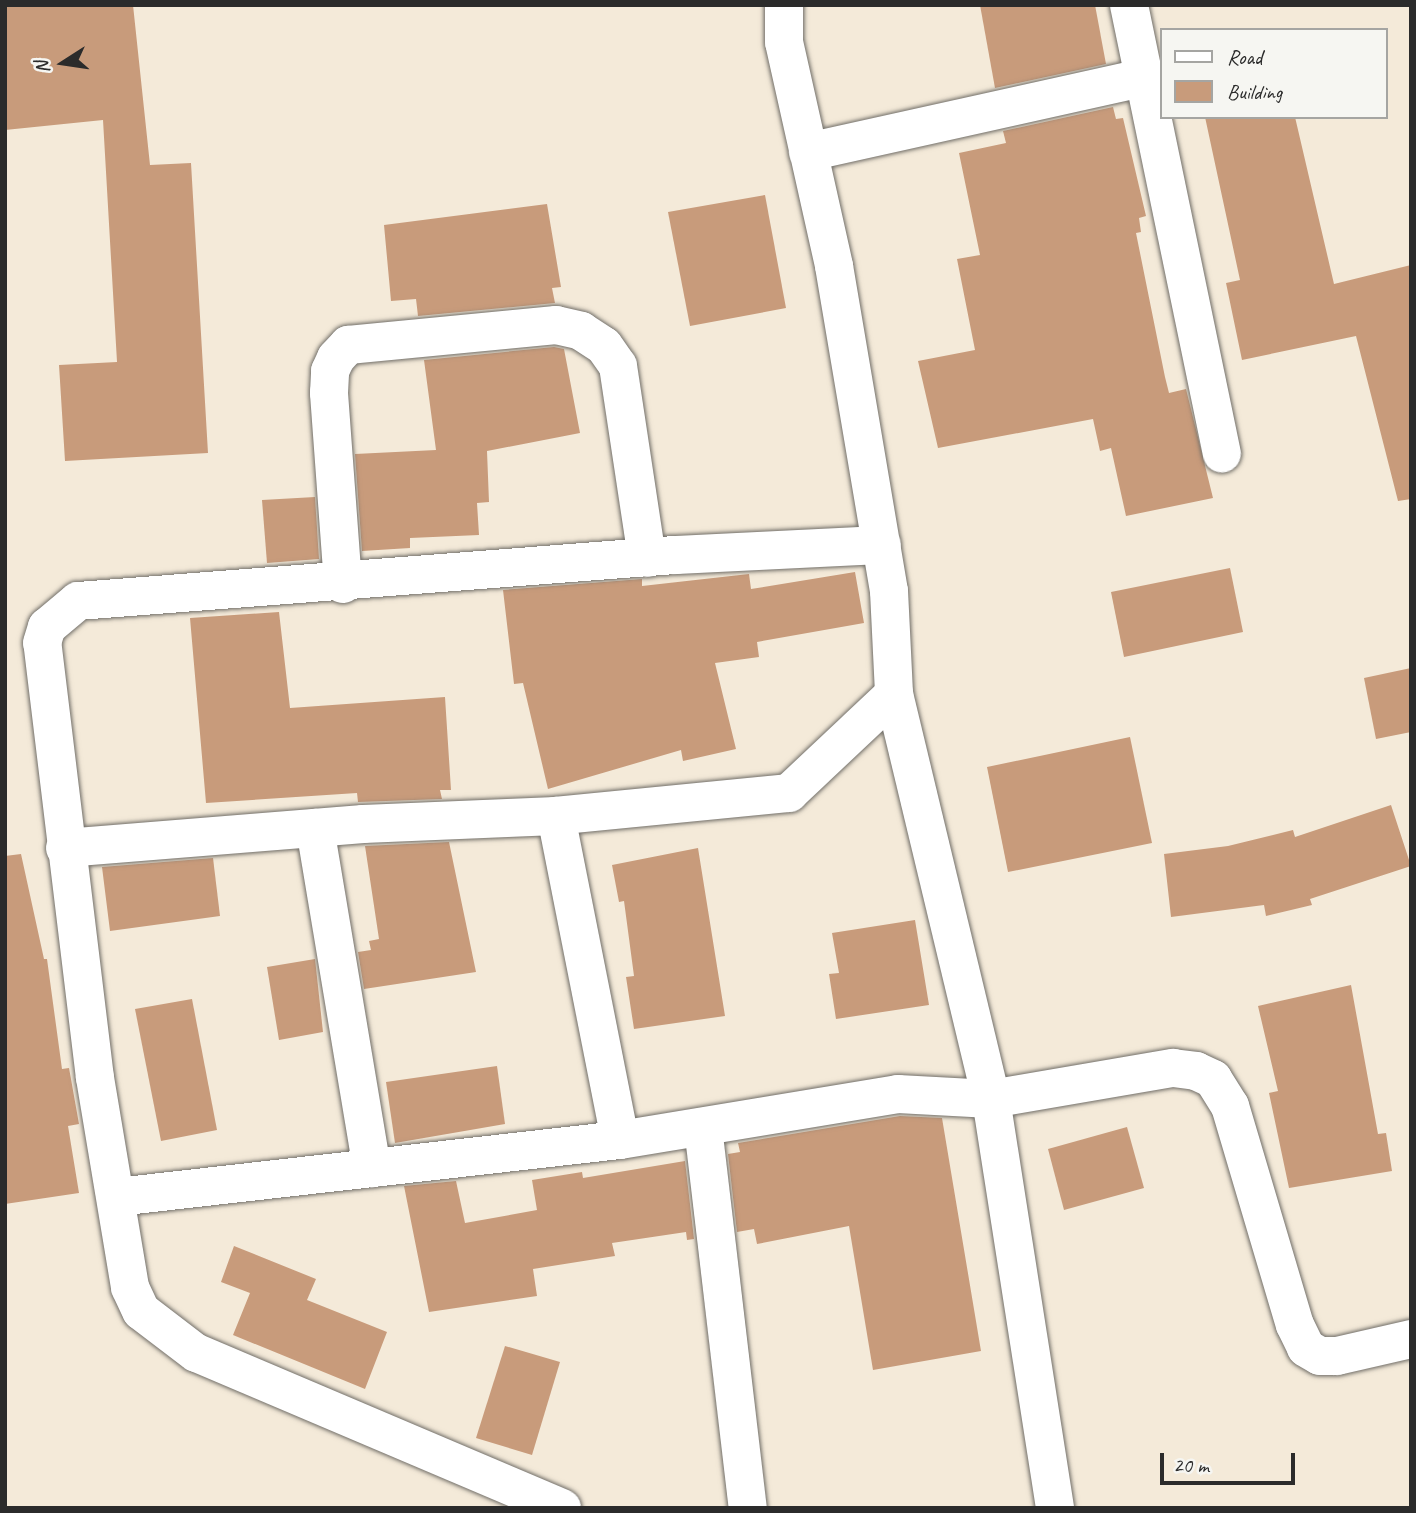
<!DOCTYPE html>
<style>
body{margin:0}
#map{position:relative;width:1416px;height:1513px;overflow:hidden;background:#f4ead9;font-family:Caveat,sans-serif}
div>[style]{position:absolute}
.building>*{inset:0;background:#c89b7b}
.roads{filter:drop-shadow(0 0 2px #716e68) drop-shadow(0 0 2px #716e68)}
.street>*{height:38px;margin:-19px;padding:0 19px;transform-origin:19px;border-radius:19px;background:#fff}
span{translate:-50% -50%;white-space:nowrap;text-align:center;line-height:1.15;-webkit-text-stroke:7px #f6f6f2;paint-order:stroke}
.frame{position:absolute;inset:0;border:7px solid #2b2b2b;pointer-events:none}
.legend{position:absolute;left:1160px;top:28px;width:228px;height:91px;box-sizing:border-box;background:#f6f6f2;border:2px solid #a5a5a2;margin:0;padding:9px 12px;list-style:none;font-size:21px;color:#2b2b2b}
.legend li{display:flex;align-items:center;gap:14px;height:35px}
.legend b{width:35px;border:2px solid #a5a5a2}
.north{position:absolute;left:28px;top:28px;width:70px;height:70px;-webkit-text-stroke:5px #f6f6f2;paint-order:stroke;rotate:258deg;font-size:19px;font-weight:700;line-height:28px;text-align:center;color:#2b2b2b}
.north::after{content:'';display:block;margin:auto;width:24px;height:32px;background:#2b2b2b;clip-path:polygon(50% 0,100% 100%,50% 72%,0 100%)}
.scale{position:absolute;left:1160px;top:1453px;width:135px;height:32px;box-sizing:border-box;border:4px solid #2b2b2b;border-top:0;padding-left:9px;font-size:21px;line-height:24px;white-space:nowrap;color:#2b2b2b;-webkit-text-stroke:5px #f6f6f2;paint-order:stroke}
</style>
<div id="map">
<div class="building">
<div style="clip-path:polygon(5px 5px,133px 5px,150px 165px,191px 163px,208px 453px,65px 461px,59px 365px,117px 362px,103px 120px,5px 130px)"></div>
<div style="clip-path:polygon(980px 5px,1095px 5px,1106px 64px,995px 88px)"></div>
<div style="clip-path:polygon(1113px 107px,1116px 119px,1123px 118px,1146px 216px,1139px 218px,1141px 232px,1136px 233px,1165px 377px,1169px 393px,1186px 389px,1213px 498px,1126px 516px,1111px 448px,1100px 451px,1093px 419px,938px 448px,918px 361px,975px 350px,957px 259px,980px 255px,959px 153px,1006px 143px,1003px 131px)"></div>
<div style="clip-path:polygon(1205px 117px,1295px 117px,1334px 284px,1411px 265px,1411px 499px,1398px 501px,1356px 336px,1242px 360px,1226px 283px,1240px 280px)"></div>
<div style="clip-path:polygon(765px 195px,786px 308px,690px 326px,668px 212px)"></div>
<div style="clip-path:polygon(547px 204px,561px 287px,552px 288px,555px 303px,418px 316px,416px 299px,391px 301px,384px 225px)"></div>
<div style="clip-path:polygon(554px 347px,564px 349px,580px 433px,487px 451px,489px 502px,477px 503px,479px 535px,410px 538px,410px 548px,362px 551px,355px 454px,436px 450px,424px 360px)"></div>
<div style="clip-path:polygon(315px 497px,319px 559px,267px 563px,262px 500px)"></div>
<div style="clip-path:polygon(1230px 568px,1243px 632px,1124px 657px,1111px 592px)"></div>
<div style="clip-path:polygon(855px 572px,864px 623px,757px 642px,759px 657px,715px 663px,736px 749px,683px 761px,681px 750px,548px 789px,523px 683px,514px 684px,503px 590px,642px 579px,642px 586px,749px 574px,751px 589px)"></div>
<div style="clip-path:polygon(279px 612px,290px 708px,445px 697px,451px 790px,440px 790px,442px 799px,358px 802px,357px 793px,206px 803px,190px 618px)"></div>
<div style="clip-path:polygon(1411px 668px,1411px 732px,1376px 739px,1364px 678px)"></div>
<div style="clip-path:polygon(1130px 737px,1152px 843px,1008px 872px,987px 767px)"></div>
<div style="clip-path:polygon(1391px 805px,1411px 866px,1310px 899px,1312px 905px,1266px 916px,1264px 905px,1171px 917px,1164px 854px,1228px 846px,1293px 830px,1295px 837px)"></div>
<div style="clip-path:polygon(449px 842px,476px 972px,364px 989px,358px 952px,371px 950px,369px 941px,379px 939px,365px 846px)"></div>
<div style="clip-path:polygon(698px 848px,725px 1016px,634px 1029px,626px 977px,634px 976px,624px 901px,619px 902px,612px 865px)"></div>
<div style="clip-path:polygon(21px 854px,44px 959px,47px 959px,62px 1069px,69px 1068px,79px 1124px,68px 1126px,79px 1193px,5px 1204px,5px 856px)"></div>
<div style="clip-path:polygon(213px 858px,220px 916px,110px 931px,102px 867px)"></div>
<div style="clip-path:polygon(915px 920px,929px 1005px,836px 1019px,829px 974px,839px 973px,832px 933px)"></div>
<div style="clip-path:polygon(315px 959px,323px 1032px,279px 1040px,267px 967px)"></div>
<div style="clip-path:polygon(1351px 985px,1378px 1134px,1386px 1133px,1392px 1171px,1289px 1188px,1269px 1093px,1278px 1091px,1258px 1006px)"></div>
<div style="clip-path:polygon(192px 999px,217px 1130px,161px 1141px,135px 1009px)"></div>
<div style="clip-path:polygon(497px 1066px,505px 1124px,395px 1143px,386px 1082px)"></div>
<div style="clip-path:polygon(900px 1116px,942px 1118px,981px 1351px,873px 1370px,849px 1226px,757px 1244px,754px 1229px,737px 1232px,728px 1154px,740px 1152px,738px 1143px)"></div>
<div style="clip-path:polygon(1127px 1127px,1144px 1188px,1064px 1210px,1048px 1149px)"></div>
<div style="clip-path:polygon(685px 1161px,694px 1239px,687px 1240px,686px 1232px,612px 1243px,615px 1256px,533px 1269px,537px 1296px,429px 1312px,404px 1186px,456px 1181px,465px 1223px,537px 1210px,532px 1180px,582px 1172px,583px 1178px)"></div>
<div style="clip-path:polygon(234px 1246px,316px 1279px,307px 1300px,387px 1332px,365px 1389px,233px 1335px,250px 1293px,221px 1282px)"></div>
<div style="clip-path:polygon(505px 1346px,560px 1362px,532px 1455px,476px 1438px)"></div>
</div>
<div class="roads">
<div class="street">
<div style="left:784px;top:5px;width:37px;rotate:90deg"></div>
<div style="left:784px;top:42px;width:230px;rotate:77.4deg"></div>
<div style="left:834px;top:266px;width:330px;rotate:80.4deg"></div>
<div style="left:889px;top:591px;width:103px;rotate:87.2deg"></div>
<div style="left:894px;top:694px;width:144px;rotate:136.7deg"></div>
<div style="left:789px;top:793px;width:234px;rotate:174.4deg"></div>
<div style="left:556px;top:816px;width:330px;rotate:78.8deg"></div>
<div style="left:620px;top:1140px;width:282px;rotate:-9.4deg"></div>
<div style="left:898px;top:1094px;width:93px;rotate:3.1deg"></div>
<div style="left:991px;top:1099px;width:414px;rotate:81.1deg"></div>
<div style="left:1129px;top:5px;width:458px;rotate:78.3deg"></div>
<div style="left:808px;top:152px;width:347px;rotate:-12.5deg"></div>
<div style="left:343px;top:584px;width:192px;rotate:-94.2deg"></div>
<div style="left:329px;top:393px;width:22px;rotate:-87deg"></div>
<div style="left:330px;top:371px;width:14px;rotate:-65deg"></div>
<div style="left:336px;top:358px;width:18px;rotate:-47deg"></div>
<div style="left:348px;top:345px;width:209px;rotate:-5.5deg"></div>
<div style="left:556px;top:325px;width:26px;rotate:13deg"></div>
<div style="left:581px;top:331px;width:27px;rotate:33deg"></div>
<div style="left:604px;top:346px;width:24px;rotate:55deg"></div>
<div style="left:618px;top:366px;width:194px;rotate:81.4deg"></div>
<div style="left:894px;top:694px;width:416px;rotate:76.5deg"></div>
<div style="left:991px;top:1099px;width:185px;rotate:-9.7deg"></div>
<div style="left:1173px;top:1068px;width:23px;rotate:7deg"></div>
<div style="left:1196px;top:1071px;width:19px;rotate:25deg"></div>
<div style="left:1213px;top:1079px;width:32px;rotate:58deg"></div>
<div style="left:1230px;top:1106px;width:228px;rotate:73.5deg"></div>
<div style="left:1295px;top:1325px;width:25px;rotate:64deg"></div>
<div style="left:1306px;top:1348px;width:16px;rotate:30deg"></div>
<div style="left:1320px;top:1356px;width:17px"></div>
<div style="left:1337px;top:1356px;width:76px;rotate:-12.9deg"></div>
<div style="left:315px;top:828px;width:345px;rotate:80.5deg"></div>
<div style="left:65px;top:848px;width:299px;rotate:-4.6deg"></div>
<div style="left:363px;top:824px;width:193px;rotate:-2.4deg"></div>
<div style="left:703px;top:1127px;width:384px;rotate:83.3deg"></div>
<div style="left:117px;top:1197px;width:506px;rotate:-6.47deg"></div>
<div style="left:562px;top:1508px;width:397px;rotate:-157deg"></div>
<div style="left:196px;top:1353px;width:69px;rotate:-142.6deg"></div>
<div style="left:141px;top:1311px;width:26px;rotate:-115deg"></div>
<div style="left:130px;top:1287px;width:212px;rotate:-99.5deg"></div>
<div style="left:95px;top:1078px;width:438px;rotate:-96.9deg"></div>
<div style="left:42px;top:643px;width:17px;rotate:-73deg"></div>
<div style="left:47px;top:627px;width:40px;rotate:-40deg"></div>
<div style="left:78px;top:601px;width:599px;rotate:-4.41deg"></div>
<div style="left:675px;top:555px;width:207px;rotate:-2.8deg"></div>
</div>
</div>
<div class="frame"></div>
<ul class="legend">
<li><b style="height:9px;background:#fff"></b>Road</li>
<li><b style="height:19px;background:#c89b7b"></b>Building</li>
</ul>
<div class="north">N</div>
<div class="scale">20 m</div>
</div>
